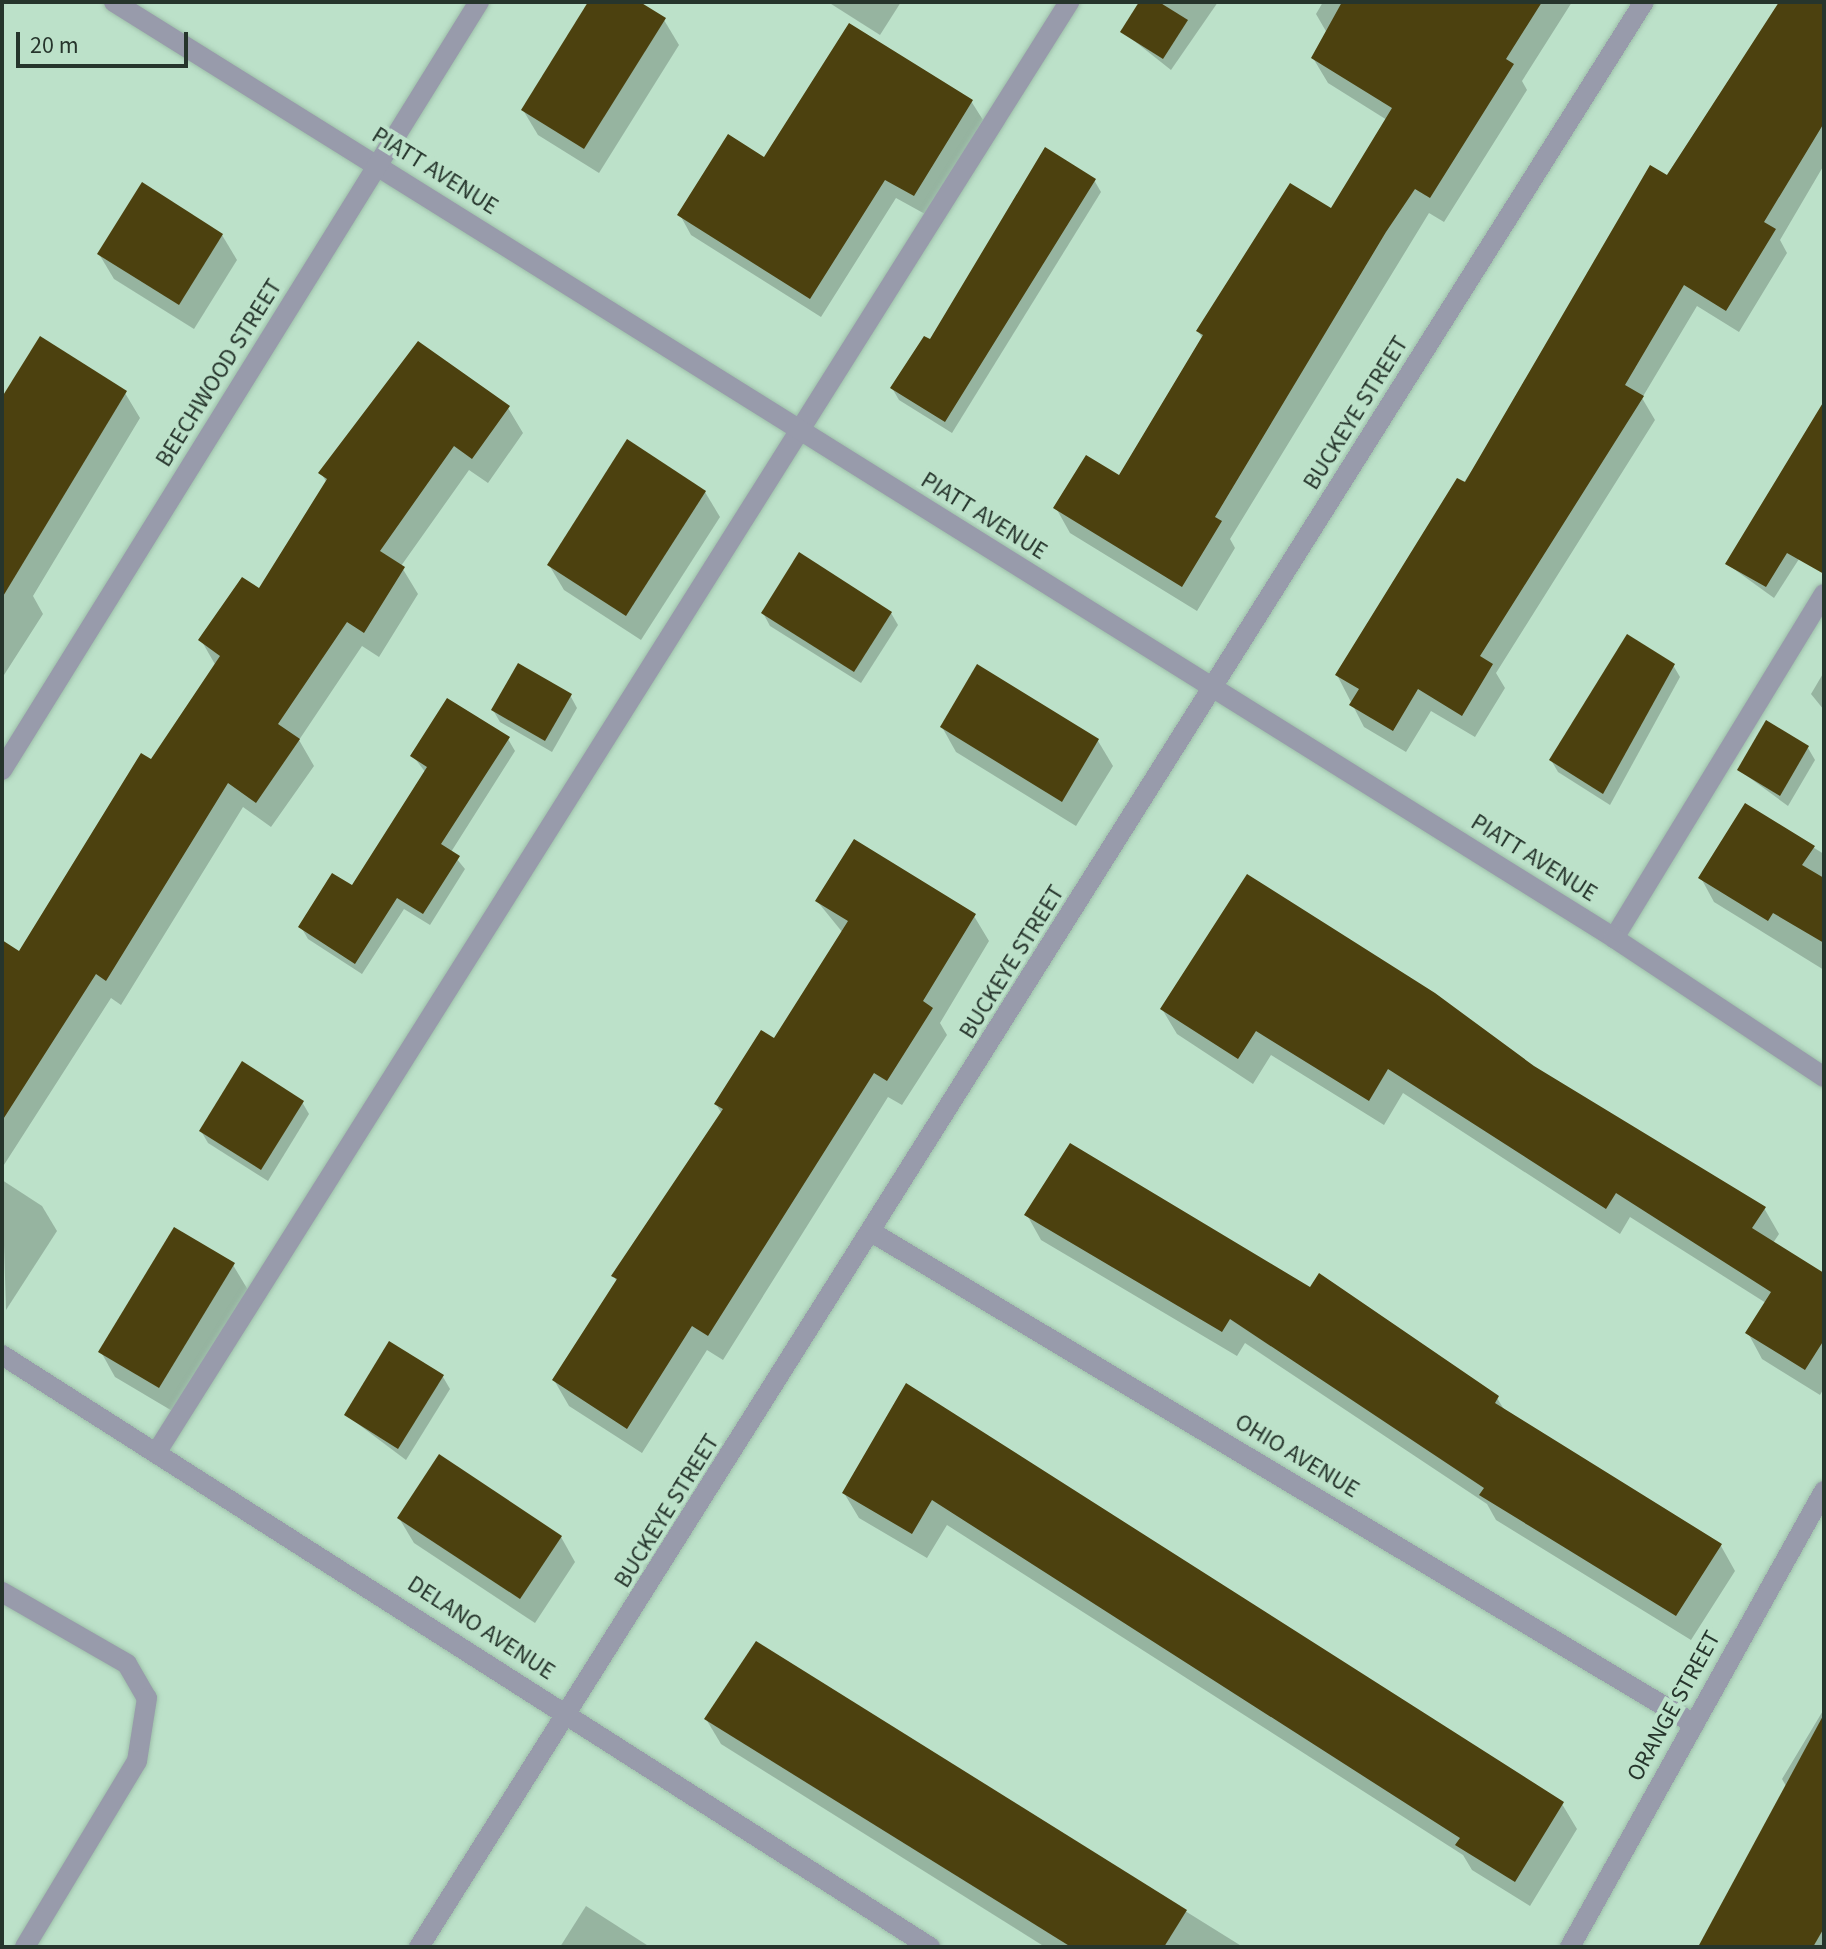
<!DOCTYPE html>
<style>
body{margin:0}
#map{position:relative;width:1826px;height:1949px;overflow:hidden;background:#bce1c9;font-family:"Source Sans 3",sans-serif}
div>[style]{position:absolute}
.shadow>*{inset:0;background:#0003}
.building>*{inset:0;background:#4c410f}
.roads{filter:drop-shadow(0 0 2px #9ebfaa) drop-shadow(0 0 2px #9ebfaa)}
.lane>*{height:20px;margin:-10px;padding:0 10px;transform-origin:10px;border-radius:10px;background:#989bab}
.street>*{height:20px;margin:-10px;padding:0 10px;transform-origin:10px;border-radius:10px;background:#989bab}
span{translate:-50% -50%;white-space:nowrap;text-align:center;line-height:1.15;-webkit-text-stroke:8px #bce1c9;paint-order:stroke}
.street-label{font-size:24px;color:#26352c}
.frame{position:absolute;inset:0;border:4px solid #26352c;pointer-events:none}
.scale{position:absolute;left:16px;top:32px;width:172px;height:36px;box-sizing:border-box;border:4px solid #26352c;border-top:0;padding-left:10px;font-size:24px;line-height:28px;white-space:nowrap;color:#26352c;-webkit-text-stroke:6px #bce1c9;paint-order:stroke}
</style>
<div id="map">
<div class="shadow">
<div style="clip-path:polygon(590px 2px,636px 2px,664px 20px,679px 45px,599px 173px,538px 135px,523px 110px)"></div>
<div style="clip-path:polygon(828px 2px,901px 2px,880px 35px)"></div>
<div style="clip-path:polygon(1141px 2px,1218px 2px,1171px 70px,1123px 32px)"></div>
<div style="clip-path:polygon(1323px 2px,1572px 2px,1522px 81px,1527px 90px,1444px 222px,1429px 213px,1230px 539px,1235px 548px,1197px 611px,1070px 533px,1056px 508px,1120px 478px,1203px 339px,1198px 331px,1332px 210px,1387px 120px,1328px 83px,1313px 58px,1327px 33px,1316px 14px)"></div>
<div style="clip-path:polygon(1781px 2px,1824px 2px,1824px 165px,1780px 240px,1787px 253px,1739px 332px,1697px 306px,1642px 398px,1655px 420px,1496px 673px,1505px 688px,1475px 737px,1431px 711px,1406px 752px,1364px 727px,1337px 675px)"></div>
<div style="clip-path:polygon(971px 101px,983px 120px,925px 214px,896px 198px,821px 317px,691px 235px,680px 215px,765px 160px)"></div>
<div style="clip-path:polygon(1094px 180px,1101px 192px,952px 433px,899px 400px,892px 388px,930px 342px)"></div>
<div style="clip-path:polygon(222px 235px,237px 260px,194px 329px,114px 279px,99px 254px)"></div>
<div style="clip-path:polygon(125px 393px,140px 418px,33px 596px,43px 614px,4px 675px,2px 404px)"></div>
<div style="clip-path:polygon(508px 408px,523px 433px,488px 483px,469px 470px,401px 566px,418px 594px,379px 657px,362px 646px,299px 740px,314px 766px,271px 827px,243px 807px,121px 1005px,111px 998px,2px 1168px,2px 959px,20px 954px,216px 666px,201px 640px,260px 591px,327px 483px,321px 473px)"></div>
<div style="clip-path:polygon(1824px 408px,1824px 520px,1774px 598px,1727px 564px)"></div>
<div style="clip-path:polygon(705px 492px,720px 517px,641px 640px,564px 590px,549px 565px)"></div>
<div style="clip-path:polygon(763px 613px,891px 613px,898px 625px,861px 683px,770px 626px)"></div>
<div style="clip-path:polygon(1673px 665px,1680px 677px,1610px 805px,1558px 772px,1551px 760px)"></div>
<div style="clip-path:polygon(1824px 672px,1824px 710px,1811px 694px)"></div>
<div style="clip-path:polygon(570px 695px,577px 708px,552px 752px,500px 722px,493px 710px)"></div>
<div style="clip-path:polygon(942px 727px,1098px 741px,1113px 766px,1076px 826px,956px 752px)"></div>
<div style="clip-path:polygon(508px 739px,515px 751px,451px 852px,465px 869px,430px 925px,404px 909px,362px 974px,308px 939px,301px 927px,352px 888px,426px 773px,413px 756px)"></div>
<div style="clip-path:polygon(1808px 748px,1815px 760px,1788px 806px,1739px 770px)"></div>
<div style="clip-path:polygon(1745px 806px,1824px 854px,1824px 970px,1714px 902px,1701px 878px)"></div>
<div style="clip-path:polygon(817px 901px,974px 916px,989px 941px,940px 1023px,947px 1035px,902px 1105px,888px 1097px,723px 1360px,707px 1350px,642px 1453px,569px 1406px,554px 1380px,617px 1282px,614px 1276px,722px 1114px,716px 1104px,775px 1041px,843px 933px)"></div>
<div style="clip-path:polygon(1162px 1009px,1533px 1068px,1764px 1208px,1779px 1234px,1773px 1243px,1824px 1275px,1824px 1388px,1820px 1395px,1762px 1359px,1748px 1333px,1766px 1303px,1630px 1217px,1620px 1234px,1403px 1093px,1384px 1125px,1271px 1055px,1253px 1084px,1177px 1034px)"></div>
<div style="clip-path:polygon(302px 1102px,309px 1114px,268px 1181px,208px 1143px,201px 1131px)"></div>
<div style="clip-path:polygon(2px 1180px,42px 1206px,57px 1231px,6px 1310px)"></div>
<div style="clip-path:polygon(1027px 1215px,1311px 1289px,1497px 1398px,1505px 1411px,1721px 1546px,1735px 1571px,1691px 1640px,1496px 1520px,1487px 1504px,1245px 1343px,1237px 1356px,1041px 1240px)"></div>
<div style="clip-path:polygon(233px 1265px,248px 1290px,174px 1412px,115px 1377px,101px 1352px)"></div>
<div style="clip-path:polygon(443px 1377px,450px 1389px,406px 1460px,346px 1415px)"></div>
<div style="clip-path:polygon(907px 1386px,1562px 1804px,1577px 1829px,1530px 1906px,1472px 1870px,1463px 1855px,947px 1525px,927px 1558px,859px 1518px,844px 1493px)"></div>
<div style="clip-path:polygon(399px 1518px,561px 1537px,575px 1562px,535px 1623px,414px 1543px)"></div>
<div style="clip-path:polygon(756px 1644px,1243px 1947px,1045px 1947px,721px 1744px,706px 1719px)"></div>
<div style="clip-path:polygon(1824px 1709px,1824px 1947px,1703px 1947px,1786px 1786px,1782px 1779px)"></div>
<div style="clip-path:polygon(586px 1906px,650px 1947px,560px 1947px)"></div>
</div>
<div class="building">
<div style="clip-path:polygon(588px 2px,640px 2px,666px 18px,584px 149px,521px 110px)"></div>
<div style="clip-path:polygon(1139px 2px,1159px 2px,1188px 20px,1163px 59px,1120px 32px)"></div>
<div style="clip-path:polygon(1342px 2px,1542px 2px,1506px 59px,1514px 64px,1430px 198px,1415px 189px,1386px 232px,1215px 517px,1222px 521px,1182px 587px,1053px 508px,1086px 455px,1119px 475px,1203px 335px,1196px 331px,1290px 183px,1331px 208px,1392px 108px,1311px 58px)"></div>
<div style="clip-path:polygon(1779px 2px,1824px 2px,1824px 123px,1764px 222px,1776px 229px,1726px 311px,1684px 285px,1625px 385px,1644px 396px,1480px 656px,1493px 664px,1462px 716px,1418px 689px,1393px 731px,1349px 705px,1359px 689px,1335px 675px,1457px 478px,1465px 482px,1650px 165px,1667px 175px)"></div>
<div style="clip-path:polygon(849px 23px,973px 100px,914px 196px,885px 180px,810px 299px,677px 215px,728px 134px,764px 157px)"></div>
<div style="clip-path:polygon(1045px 147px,1096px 179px,945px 422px,890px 388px,924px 336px,930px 339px)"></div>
<div style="clip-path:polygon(142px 182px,223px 234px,179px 305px,97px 254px)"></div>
<div style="clip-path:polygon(40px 336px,127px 391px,2px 598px,2px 397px)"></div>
<div style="clip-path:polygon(418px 341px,510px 406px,472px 459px,454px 446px,380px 551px,405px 567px,364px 633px,347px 622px,278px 724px,300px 739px,256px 803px,228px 783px,106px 981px,96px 974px,2px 1121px,2px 940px,19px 951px,141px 753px,151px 759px,220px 656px,198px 640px,242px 577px,259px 588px,327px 479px,318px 473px)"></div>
<div style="clip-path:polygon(1824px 401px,1824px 574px,1787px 553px,1766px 587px,1725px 564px)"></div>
<div style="clip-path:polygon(627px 439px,706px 491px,626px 616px,547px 565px)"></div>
<div style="clip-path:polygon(799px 552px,892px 612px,854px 672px,761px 613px)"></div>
<div style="clip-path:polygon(1627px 634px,1675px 664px,1603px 794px,1549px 760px)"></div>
<div style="clip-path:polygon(518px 663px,572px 694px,545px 741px,491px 710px)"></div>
<div style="clip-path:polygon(977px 664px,1099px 739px,1062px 802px,940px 727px)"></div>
<div style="clip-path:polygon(447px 698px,510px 737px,441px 844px,460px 856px,423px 914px,397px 898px,355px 964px,298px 927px,332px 873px,352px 885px,427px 767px,410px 756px)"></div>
<div style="clip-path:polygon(1766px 720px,1809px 746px,1780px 796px,1737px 770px)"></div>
<div style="clip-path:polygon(1745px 803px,1815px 846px,1802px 865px,1824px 878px,1824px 943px,1773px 913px,1768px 921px,1698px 878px)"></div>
<div style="clip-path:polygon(854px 839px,976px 914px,923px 1001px,933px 1008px,887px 1081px,874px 1073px,708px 1336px,692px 1326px,627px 1429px,552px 1380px,617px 1279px,611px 1276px,723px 1109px,714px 1104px,761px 1030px,774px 1038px,848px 921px,815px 901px)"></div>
<div style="clip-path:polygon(1247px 874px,1435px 993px,1534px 1066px,1766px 1207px,1752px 1228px,1824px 1273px,1824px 1340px,1805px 1370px,1745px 1333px,1771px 1292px,1616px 1193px,1606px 1209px,1388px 1069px,1369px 1101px,1256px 1031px,1238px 1059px,1160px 1009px)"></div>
<div style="clip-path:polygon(242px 1061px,304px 1101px,261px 1170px,199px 1131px)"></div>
<div style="clip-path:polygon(1070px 1143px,1310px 1287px,1319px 1273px,1499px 1396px,1495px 1403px,1722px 1544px,1676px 1616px,1479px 1495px,1484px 1488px,1230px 1319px,1222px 1332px,1024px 1215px)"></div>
<div style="clip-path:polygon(174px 1227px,235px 1263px,159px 1388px,98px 1352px)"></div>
<div style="clip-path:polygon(389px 1341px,444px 1375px,398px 1449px,344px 1415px)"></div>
<div style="clip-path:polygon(906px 1383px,1564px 1802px,1515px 1882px,1455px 1845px,1460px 1838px,932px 1500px,912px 1534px,842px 1493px)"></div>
<div style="clip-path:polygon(439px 1454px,562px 1536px,520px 1599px,397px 1518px)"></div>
<div style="clip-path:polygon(756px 1641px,1187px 1910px,1164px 1947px,1071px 1947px,704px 1719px)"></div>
<div style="clip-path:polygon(1824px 1714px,1824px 1928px,1813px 1947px,1698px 1947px)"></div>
</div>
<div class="roads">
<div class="lane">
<div style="left:1614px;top:938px;width:403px;rotate:-58.6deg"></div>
<div style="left:158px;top:1450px;width:1711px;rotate:-57.82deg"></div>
<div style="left:2px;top:1592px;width:144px;rotate:29.9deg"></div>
<div style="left:127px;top:1664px;width:39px;rotate:60deg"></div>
<div style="left:147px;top:1698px;width:64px;rotate:99deg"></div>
<div style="left:137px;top:1761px;width:217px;rotate:121.1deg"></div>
</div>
<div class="street">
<div style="left:114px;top:2px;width:1768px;rotate:31.96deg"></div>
<div style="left:1614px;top:938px;width:252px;rotate:33.5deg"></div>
<div style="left:2px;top:770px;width:904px;rotate:-58.16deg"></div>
<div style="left:873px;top:1233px;width:957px;rotate:30.88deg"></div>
<div style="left:2px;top:1355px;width:1101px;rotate:32.54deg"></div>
<div style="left:419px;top:1947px;width:2299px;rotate:-57.8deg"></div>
<div style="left:1570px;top:1947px;width:522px;rotate:-60.88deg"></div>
</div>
</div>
<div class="street-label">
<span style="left:435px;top:171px;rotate:32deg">PIATT AVENUE</span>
<span style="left:219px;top:373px;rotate:-58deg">BEECHWOOD STREET</span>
<span style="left:1356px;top:413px;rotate:-58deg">BUCKEYE STREET</span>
<span style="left:984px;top:516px;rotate:32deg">PIATT AVENUE</span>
<span style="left:1534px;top:858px;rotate:32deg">PIATT AVENUE</span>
<span style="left:1012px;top:962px;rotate:-58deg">BUCKEYE STREET</span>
<span style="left:1297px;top:1456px;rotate:31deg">OHIO AVENUE</span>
<span style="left:667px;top:1511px;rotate:-58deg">BUCKEYE STREET</span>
<span style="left:481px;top:1628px;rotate:33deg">DELANO AVENUE</span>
<span style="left:1674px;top:1706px;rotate:-61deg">ORANGE STREET</span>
</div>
<div class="frame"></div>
<div class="scale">20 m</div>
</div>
